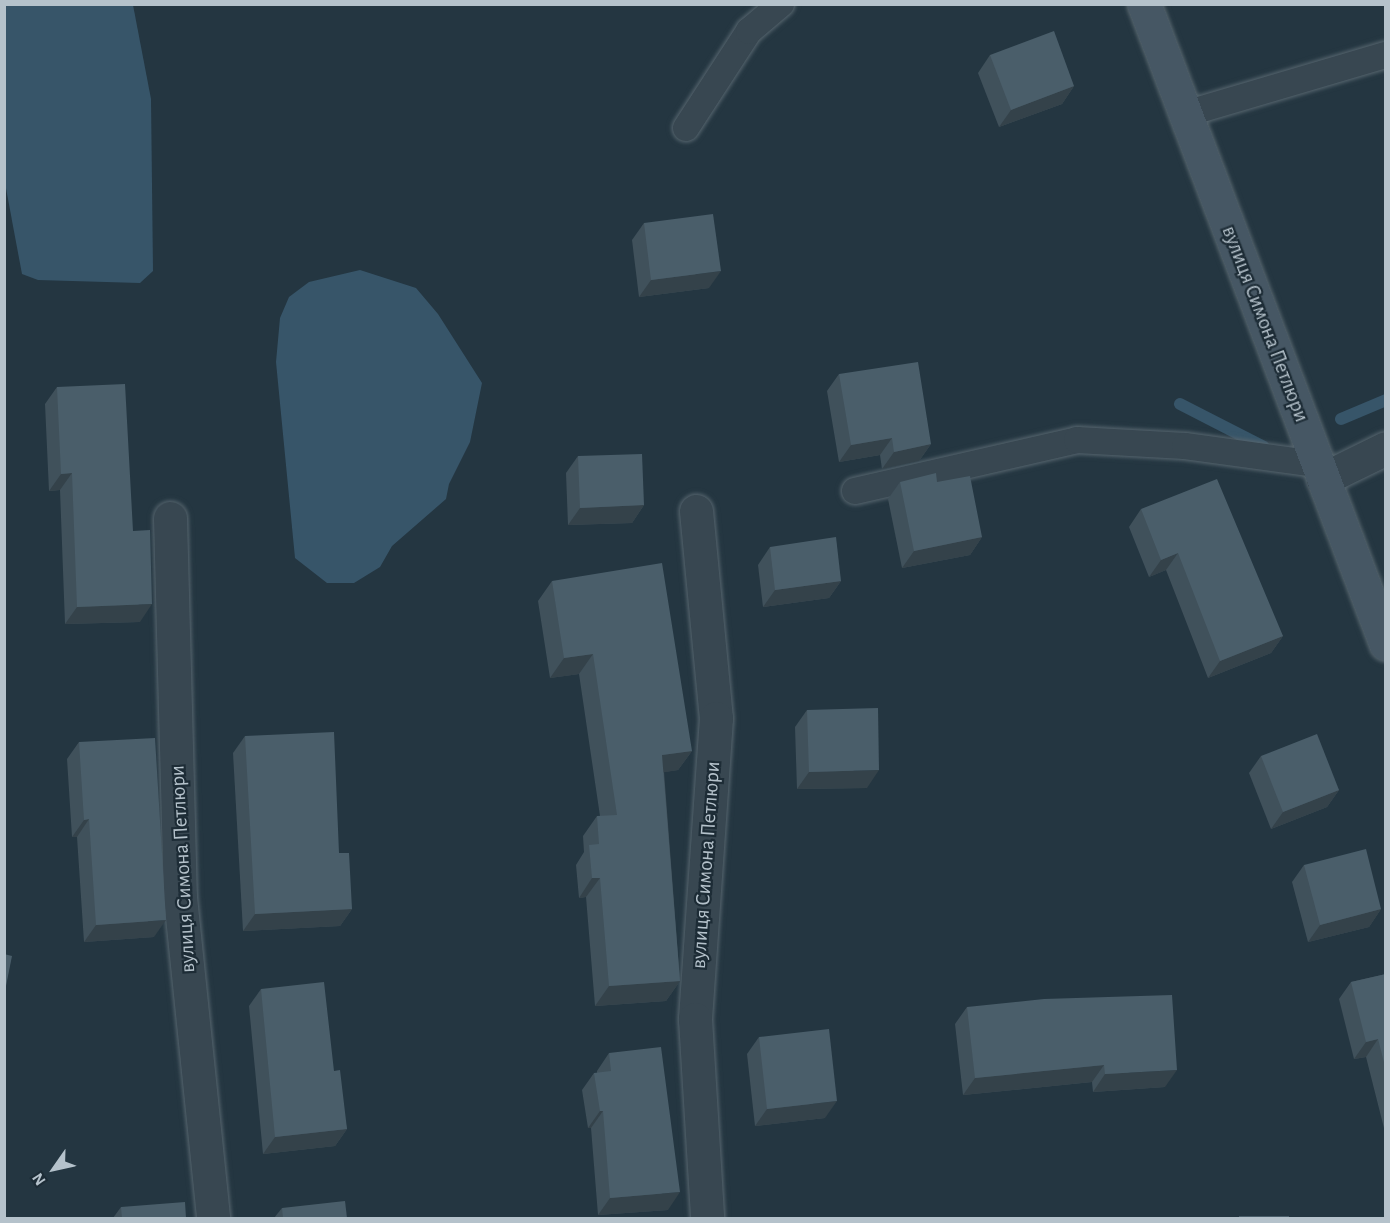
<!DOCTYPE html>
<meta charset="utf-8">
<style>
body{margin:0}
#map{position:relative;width:1390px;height:1223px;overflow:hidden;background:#243641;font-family:"Alegreya Sans",sans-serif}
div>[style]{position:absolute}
.water>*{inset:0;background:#375569}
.stream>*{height:12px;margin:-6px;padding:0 6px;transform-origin:6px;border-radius:6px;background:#375569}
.roads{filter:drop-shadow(0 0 2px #56656e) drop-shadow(0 0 2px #56656e)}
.lane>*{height:26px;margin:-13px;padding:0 13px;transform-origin:13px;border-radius:13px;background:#384751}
.street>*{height:33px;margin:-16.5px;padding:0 16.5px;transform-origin:16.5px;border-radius:16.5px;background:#384751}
.secondary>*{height:33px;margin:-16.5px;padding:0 16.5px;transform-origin:16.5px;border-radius:16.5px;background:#465764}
.wall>*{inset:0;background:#40515b}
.shaded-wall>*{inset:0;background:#34424a}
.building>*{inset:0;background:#4a5e6a}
span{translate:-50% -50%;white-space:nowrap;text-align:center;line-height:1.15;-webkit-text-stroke:4.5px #1d2c36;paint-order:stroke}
.street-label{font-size:21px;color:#b5c2cb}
.frame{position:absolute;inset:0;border:6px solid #b5c2cb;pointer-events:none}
.north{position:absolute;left:24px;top:1139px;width:60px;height:60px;-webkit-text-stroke:4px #1d2c36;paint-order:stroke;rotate:236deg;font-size:16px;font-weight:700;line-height:24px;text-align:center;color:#b5c2cb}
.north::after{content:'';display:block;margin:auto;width:21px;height:27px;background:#b5c2cb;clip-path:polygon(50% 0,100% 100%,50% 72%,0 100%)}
</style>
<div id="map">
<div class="water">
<div style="clip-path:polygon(4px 5px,133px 5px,151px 99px,153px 271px,140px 283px,38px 280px,22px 274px,5px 183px)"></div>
<div style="clip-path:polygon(360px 270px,416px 288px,438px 314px,482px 383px,470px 442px,449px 484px,446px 499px,392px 546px,380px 567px,354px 583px,327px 583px,295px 558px,276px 362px,280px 318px,289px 297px,309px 282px)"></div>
</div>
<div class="stream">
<div style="left:1180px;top:404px;width:94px;rotate:27.1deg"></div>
<div style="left:1341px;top:419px;width:49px;rotate:-22.9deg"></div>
</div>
<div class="roads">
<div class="lane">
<div style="left:1185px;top:114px;width:209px;rotate:-16.4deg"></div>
<div style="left:686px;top:128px;width:116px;rotate:-57deg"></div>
<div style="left:749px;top:31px;width:42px;rotate:-40.2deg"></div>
<div style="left:855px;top:491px;width:228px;rotate:-12.9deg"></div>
<div style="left:1077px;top:440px;width:108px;rotate:3.2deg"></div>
<div style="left:1185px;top:446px;width:133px;rotate:7.8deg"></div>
</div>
<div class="street">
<div style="left:1323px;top:479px;width:70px;rotate:-26.2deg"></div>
<div style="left:696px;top:511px;width:208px;rotate:84.5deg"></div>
<div style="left:716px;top:718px;width:302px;rotate:94deg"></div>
<div style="left:695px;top:1019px;width:199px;rotate:86.5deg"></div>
<div style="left:170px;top:518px;width:379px;rotate:88.5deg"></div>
<div style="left:180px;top:897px;width:323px;rotate:84.1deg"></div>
</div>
<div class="secondary">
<div style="left:1144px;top:4px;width:684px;rotate:69.29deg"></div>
</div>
</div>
<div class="wall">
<div style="clip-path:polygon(990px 55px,1074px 86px,1062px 104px,999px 127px,978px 73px)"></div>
<div style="clip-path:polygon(644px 223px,709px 288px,639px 297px,632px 240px)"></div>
<div style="clip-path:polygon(839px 374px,931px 444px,919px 461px,882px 469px,880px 455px,839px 462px,827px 391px)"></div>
<div style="clip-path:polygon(57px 387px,133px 531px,140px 622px,65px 624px,60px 490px,49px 491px,45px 404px)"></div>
<div style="clip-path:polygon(578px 456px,644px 505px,632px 523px,568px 525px,566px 473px)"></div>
<div style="clip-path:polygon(900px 482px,982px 537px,970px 555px,902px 568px,888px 499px)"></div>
<div style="clip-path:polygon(1141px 509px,1283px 636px,1271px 653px,1208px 678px,1166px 570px,1149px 577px,1129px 527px)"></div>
<div style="clip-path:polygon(770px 547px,841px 581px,829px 598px,763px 607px,758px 565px)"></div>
<div style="clip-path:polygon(552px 581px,692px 751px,678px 770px,664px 772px,680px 981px,666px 1001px,595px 1006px,586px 897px,579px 898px,576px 865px,584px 852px,583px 836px,597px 816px,600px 816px,579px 674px,550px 678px,538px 601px)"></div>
<div style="clip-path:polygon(807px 710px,867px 788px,797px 789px,795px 727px)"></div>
<div style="clip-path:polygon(245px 736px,339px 853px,352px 909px,340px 926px,243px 931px,233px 753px)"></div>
<div style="clip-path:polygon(79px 742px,154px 937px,84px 942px,77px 837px,72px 837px,67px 759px)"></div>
<div style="clip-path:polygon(1261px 756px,1339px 790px,1327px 807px,1271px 829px,1249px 773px)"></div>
<div style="clip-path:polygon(1304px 865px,1381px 909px,1369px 927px,1308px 942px,1292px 882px)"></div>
<div style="clip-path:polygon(1386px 974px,1386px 1136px,1366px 1057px,1354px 1059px,1339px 999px,1351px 982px)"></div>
<div style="clip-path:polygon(261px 989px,334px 1071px,347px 1129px,335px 1146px,263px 1154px,249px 1006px)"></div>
<div style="clip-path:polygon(967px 1007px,1165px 1087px,1093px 1092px,1092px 1082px,963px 1095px,955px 1024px)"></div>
<div style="clip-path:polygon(759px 1037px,825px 1118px,755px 1126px,747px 1054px)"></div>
<div style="clip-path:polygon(609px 1053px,668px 1210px,598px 1215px,591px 1128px,588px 1128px,582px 1090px,594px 1073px,597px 1073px,597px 1071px)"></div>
<div style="clip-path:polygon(121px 1207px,186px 1218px,113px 1218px)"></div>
<div style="clip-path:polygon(282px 1208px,347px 1218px,274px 1218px)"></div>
</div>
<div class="shaded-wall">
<div style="clip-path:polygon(1074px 86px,1062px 104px,999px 127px,1011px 110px)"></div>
<div style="clip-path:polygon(721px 271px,709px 288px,639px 297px,651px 280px)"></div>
<div style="clip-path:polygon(892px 438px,880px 455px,839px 462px,851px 445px)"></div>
<div style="clip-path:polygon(931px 444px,919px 461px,882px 469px,894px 452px)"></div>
<div style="clip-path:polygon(72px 473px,60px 490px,49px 491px,61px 474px)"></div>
<div style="clip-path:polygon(644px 505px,632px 523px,568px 525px,580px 508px)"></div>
<div style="clip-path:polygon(982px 537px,970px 555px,902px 568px,914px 551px)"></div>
<div style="clip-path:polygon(1178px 553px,1166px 570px,1149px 577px,1161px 560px)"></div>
<div style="clip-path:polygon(841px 581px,829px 598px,763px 607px,775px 590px)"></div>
<div style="clip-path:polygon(152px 604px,140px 622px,65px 624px,77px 607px)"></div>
<div style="clip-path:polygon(1283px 636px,1271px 653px,1208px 678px,1220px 661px)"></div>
<div style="clip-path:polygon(593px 654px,579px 674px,550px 678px,564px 658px)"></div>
<div style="clip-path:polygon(692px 751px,678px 770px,648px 775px,662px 755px)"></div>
<div style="clip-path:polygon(879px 770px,867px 788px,797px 789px,809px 772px)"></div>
<div style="clip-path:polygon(1339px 790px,1327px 807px,1271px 829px,1283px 812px)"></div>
<div style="clip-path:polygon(89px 819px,77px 837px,72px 837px,84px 820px)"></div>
<div style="clip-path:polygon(592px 878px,600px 878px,586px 897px,579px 898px)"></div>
<div style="clip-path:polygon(352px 909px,340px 926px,243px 931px,255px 914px)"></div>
<div style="clip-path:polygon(1381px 909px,1369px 927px,1308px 942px,1320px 925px)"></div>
<div style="clip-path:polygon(166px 920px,154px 937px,84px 942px,96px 925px)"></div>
<div style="clip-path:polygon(680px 981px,666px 1001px,595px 1006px,609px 986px)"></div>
<div style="clip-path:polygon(1378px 1039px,1366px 1057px,1354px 1059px,1366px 1042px)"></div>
<div style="clip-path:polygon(1104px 1065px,1092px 1082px,963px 1095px,975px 1078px)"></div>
<div style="clip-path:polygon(1177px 1070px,1165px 1087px,1093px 1092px,1105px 1074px)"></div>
<div style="clip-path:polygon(837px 1101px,825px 1118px,755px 1126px,767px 1109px)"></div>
<div style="clip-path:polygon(600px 1111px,603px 1111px,591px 1128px,588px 1128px)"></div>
<div style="clip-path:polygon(347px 1129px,335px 1146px,263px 1154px,275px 1137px)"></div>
<div style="clip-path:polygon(680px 1192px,668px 1210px,598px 1215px,610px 1198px)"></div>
</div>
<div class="building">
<div style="clip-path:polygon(1054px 31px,1074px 86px,1011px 110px,990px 55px)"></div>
<div style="clip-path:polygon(713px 214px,721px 271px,651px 280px,644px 223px)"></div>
<div style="clip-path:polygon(918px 362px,931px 444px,894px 452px,892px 438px,851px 445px,839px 374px)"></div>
<div style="clip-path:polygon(125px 384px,133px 531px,150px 530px,152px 604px,77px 607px,72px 473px,61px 474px,57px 387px)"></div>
<div style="clip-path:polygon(642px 454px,644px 505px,580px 508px,578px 456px)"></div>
<div style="clip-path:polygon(936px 473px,937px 482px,970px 476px,982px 537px,914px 551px,900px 482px)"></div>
<div style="clip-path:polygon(1217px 479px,1283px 636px,1220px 661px,1178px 553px,1161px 560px,1141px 509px)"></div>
<div style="clip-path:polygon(836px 537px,841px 581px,775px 590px,770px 547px)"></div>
<div style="clip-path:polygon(662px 563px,692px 751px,662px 755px,680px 981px,609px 986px,600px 878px,592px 878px,589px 845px,599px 844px,597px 816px,617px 815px,593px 654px,564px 658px,552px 581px)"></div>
<div style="clip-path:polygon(878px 708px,879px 770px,809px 772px,807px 710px)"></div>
<div style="clip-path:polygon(334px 732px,339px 853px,349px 853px,352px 909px,255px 914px,245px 736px)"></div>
<div style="clip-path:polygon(1317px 734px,1339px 790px,1283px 812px,1261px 756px)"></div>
<div style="clip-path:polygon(155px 738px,166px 920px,96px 925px,89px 819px,84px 820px,79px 742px)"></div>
<div style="clip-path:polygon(1366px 849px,1381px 909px,1320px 925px,1304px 865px)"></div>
<div style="clip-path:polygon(4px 954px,12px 956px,4px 996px)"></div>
<div style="clip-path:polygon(1386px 974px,1386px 1070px,1378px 1039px,1366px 1042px,1351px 982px)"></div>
<div style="clip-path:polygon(324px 982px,334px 1071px,340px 1070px,347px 1129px,275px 1137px,261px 989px)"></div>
<div style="clip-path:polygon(1172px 995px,1177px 1070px,1105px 1074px,1104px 1065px,975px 1078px,967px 1007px,1044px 999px)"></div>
<div style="clip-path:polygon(829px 1029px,837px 1101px,767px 1109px,759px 1037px)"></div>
<div style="clip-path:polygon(661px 1047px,680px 1192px,610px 1198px,603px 1111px,600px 1111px,594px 1073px,611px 1071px,609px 1053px)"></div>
<div style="clip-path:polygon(345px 1201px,347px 1218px,283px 1218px,282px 1208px)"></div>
<div style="clip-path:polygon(185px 1202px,186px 1218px,122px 1218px,121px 1207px)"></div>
<div style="clip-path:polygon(1239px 1216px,1289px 1216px,1289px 1218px,1239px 1218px)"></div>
</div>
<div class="street-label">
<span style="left:1265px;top:324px;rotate:69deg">вулиця Симона Петлюри</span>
<span style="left:706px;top:865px;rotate:-86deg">вулиця Симона Петлюри</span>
<span style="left:183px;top:869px;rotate:-93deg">вулиця Симона Петлюри</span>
</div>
<div class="frame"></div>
<div class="north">N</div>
</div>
